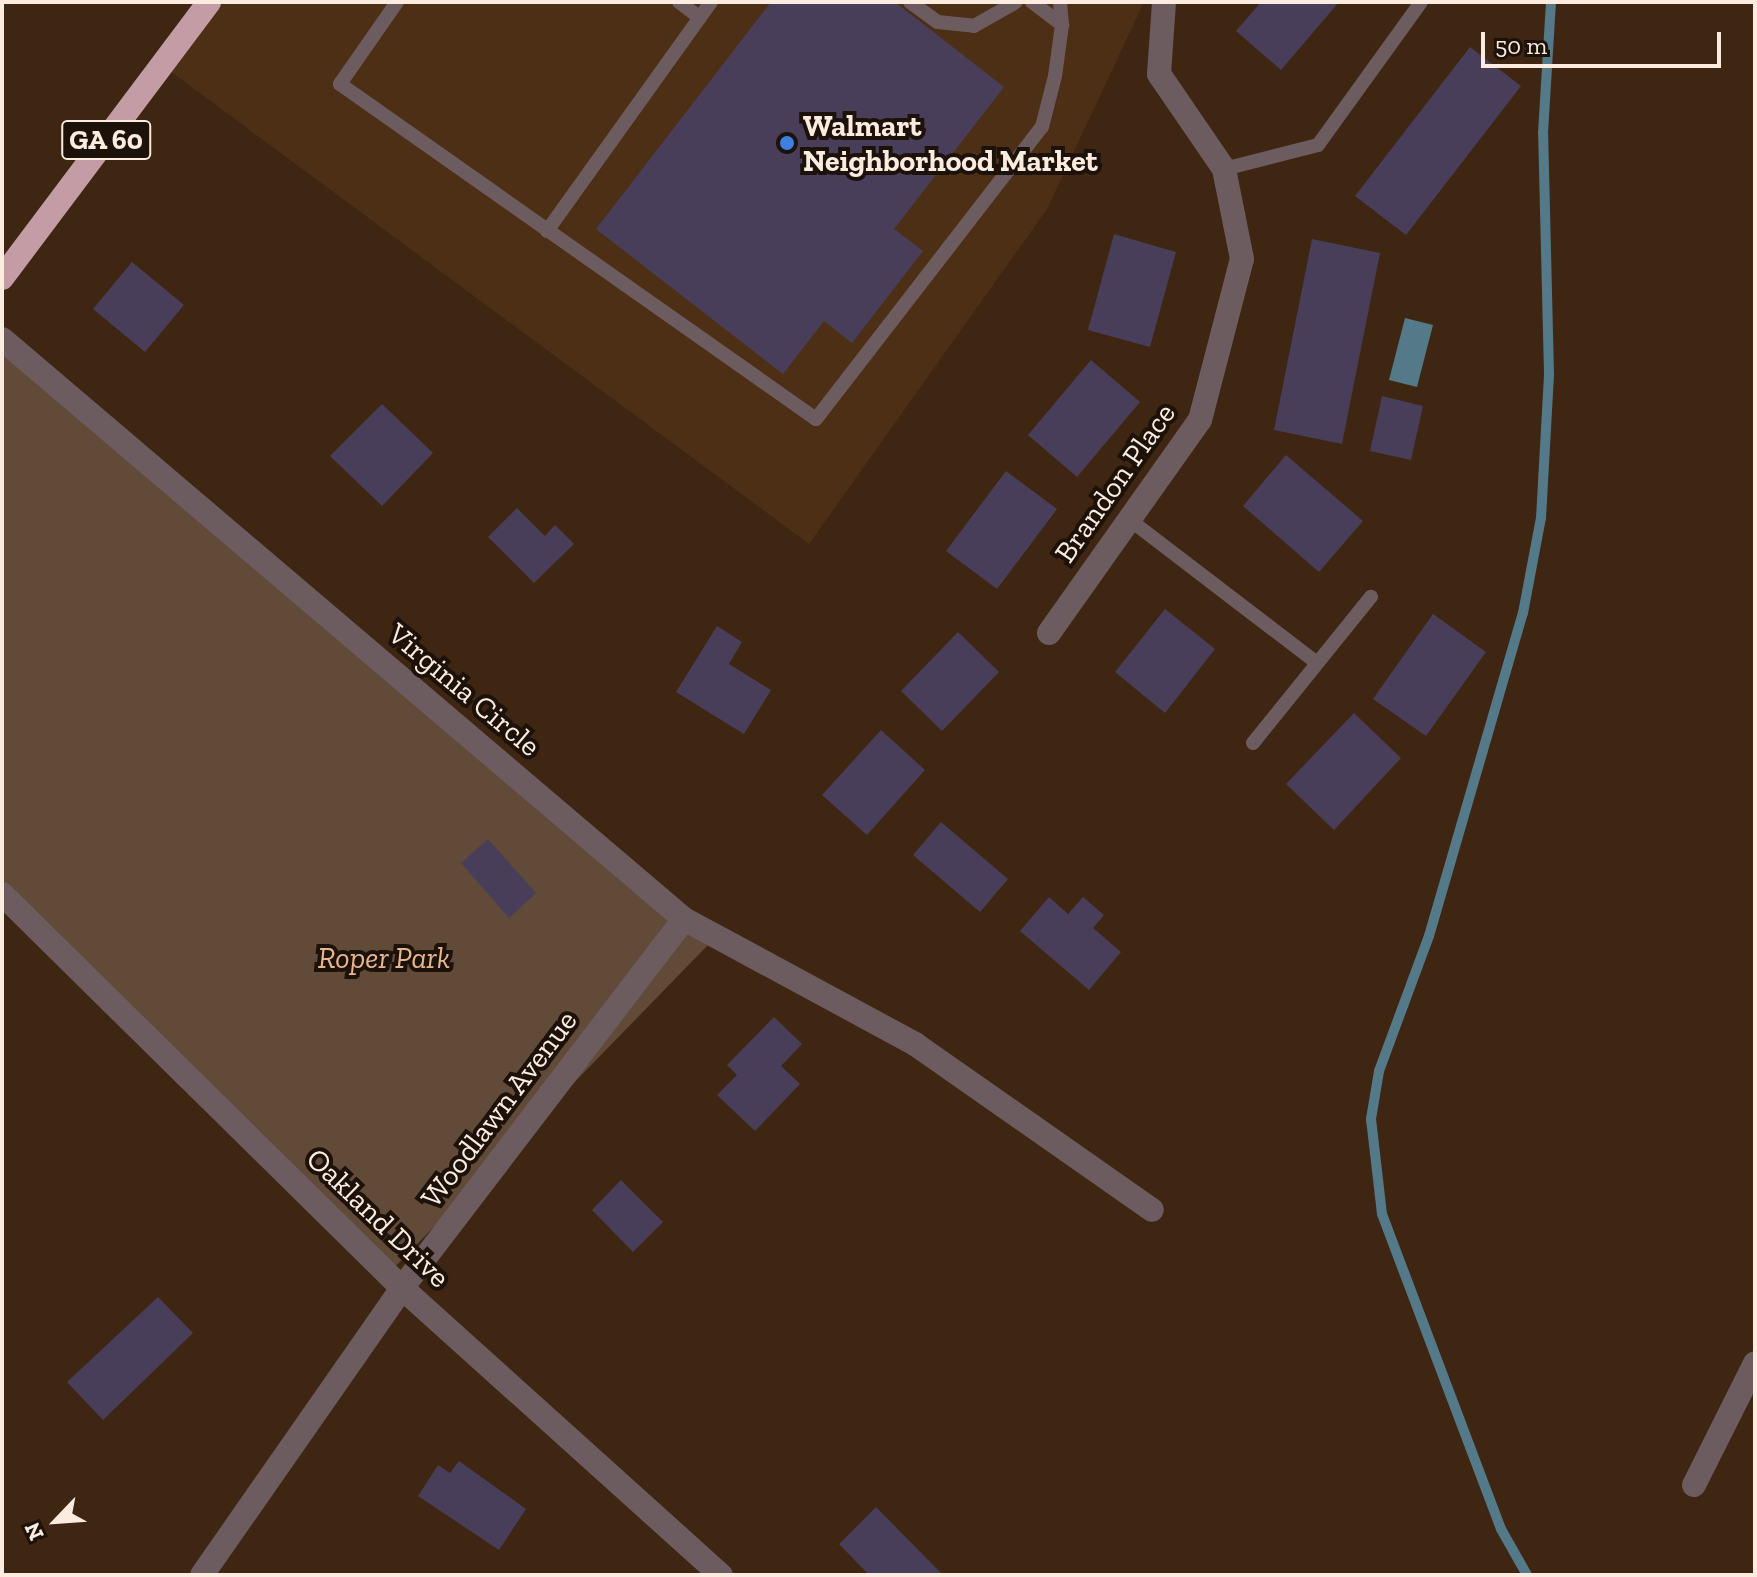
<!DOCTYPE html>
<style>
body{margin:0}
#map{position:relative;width:1757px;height:1577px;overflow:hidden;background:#3e2612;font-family:"Zilla Slab",serif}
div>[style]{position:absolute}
.built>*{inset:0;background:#4d2f15}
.green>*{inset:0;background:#614a38}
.water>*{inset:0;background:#547988}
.stream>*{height:10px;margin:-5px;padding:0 5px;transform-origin:5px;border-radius:5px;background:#547988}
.building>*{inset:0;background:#493e59}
.lane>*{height:14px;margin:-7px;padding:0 7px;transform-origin:7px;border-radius:7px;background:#6c5c60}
.street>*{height:24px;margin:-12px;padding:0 12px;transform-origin:12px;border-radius:12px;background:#6c5c60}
.highway>*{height:24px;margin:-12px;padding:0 12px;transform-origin:12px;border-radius:12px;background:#c39ca5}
.dots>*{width:22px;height:22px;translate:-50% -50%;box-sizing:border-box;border:4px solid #1d120a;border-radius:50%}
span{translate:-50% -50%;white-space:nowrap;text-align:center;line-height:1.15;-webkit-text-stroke:8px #1d120a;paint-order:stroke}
.shield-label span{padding:2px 6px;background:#1d120a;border:2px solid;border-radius:6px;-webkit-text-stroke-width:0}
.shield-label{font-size:28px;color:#fcece0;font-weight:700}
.poi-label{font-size:30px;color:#fcece0;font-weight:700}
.left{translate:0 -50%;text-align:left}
.street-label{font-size:30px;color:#fcece0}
.park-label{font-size:30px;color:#e7b68f;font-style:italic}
.frame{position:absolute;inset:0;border:4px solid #fcece0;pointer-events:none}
.north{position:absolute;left:16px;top:1481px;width:80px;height:80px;-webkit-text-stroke:6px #1d120a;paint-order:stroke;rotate:245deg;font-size:22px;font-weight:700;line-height:32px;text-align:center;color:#fcece0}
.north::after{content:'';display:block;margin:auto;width:28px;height:36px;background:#fcece0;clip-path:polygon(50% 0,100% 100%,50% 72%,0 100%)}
.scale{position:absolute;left:1481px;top:32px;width:240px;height:36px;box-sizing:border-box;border:4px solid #fcece0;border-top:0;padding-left:10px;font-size:24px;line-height:28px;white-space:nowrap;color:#fcece0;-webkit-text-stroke:6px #1d120a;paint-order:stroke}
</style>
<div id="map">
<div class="built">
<div style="clip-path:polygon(223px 2px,1144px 2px,1047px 209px,809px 544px,170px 71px)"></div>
</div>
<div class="green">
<div style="clip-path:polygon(2px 353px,708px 945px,387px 1275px,2px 895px)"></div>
</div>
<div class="water">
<div style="clip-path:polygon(1405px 318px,1433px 325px,1417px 387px,1389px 380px)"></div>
</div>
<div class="stream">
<div style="left:1527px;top:1575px;width:53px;rotate:-119.5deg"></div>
<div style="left:1501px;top:1529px;width:337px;rotate:-110.7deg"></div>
<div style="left:1382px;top:1214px;width:96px;rotate:-96.6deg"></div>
<div style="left:1371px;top:1119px;width:49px;rotate:-80.5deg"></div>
<div style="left:1379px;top:1071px;width:144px;rotate:-69.7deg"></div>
<div style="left:1429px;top:936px;width:336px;rotate:-73.8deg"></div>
<div style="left:1523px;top:613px;width:97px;rotate:-79.3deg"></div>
<div style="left:1541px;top:518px;width:144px;rotate:-86.8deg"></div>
<div style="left:1549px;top:374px;width:241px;rotate:-91.4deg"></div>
<div style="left:1543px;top:133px;width:131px;rotate:-86.5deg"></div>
</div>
<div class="building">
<div style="clip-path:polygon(771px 2px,895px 2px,1004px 87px,894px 229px,923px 251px,852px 343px,824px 321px,783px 374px,596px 229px)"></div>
<div style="clip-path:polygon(1261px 2px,1339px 2px,1281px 70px,1236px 31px)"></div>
<div style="clip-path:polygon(1470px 47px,1521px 86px,1406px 235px,1355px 196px)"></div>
<div style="clip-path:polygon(1114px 234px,1176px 252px,1150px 347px,1088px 330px)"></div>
<div style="clip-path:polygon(1312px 239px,1380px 253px,1342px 444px,1274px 430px)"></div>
<div style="clip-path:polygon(132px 262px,184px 305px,145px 352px,93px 309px)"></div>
<div style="clip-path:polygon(1091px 360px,1140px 402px,1077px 477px,1028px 435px)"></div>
<div style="clip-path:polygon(1382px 396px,1423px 406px,1411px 460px,1370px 451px)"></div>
<div style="clip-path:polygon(382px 404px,433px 453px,382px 506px,330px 456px)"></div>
<div style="clip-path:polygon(1286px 455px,1363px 521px,1319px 572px,1243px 506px)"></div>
<div style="clip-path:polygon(1006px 471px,1057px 509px,997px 589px,946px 551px)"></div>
<div style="clip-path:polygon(517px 508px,545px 536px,555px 525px,574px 544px,534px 583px,488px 537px)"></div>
<div style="clip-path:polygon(1165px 609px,1215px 649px,1165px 713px,1115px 672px)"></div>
<div style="clip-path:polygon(1433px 614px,1486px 652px,1426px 736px,1373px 699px)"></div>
<div style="clip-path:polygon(717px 626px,742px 642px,729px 664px,771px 690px,744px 734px,676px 692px)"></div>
<div style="clip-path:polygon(958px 632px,999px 672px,942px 731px,901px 691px)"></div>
<div style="clip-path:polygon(1354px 713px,1401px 758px,1334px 830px,1286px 784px)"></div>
<div style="clip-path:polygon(881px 730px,925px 770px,867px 835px,822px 795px)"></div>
<div style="clip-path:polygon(941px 822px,1008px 879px,980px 912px,913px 855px)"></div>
<div style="clip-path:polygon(488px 839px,536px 893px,509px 918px,461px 863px)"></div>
<div style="clip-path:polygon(1049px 897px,1068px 914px,1083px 897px,1104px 915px,1093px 928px,1121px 952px,1089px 990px,1020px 931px)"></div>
<div style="clip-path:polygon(774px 1017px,802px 1044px,781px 1066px,800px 1084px,755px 1131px,717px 1095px,737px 1075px,727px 1065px)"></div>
<div style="clip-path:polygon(621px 1180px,663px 1222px,633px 1252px,592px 1210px)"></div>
<div style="clip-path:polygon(158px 1297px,193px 1333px,103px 1420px,67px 1382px)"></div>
<div style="clip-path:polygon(459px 1461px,526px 1509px,499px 1550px,418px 1496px,438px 1465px,450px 1473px)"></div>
<div style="clip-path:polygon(876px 1507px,943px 1575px,869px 1575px,839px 1544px)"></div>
</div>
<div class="lane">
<div style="left:397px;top:2px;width:100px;rotate:124.8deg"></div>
<div style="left:340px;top:84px;width:582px;rotate:35.14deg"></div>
<div style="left:816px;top:419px;width:369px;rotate:-52.3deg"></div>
<div style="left:1042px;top:127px;width:53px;rotate:-75.7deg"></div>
<div style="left:1055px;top:76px;width:51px;rotate:-82.2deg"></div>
<div style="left:1062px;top:25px;width:23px;rotate:-95deg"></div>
<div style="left:679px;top:2px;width:26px;rotate:37deg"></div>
<div style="left:910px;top:2px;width:34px;rotate:36deg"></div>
<div style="left:938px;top:22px;width:36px;rotate:6deg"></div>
<div style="left:974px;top:26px;width:48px;rotate:-29.7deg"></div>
<div style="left:1032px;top:2px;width:38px;rotate:37deg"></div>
<div style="left:1224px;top:169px;width:97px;rotate:-14.3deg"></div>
<div style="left:1318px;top:145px;width:176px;rotate:-54.2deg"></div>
<div style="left:547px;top:231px;width:282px;rotate:-54.4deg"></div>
<div style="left:1130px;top:520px;width:235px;rotate:37.4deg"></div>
<div style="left:1253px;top:743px;width:188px;rotate:-51.1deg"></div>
</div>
<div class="street">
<div style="left:2px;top:339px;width:895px;rotate:40.38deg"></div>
<div style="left:684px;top:919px;width:263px;rotate:28.4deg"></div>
<div style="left:915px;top:1044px;width:289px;rotate:35deg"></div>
<div style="left:1049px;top:633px;width:261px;rotate:-54.7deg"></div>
<div style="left:1200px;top:420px;width:166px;rotate:-75.4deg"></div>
<div style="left:1242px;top:259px;width:92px;rotate:-101.3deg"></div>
<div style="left:1224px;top:169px;width:115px;rotate:-124.4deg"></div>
<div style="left:1159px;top:74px;width:72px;rotate:-86deg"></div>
<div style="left:2px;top:894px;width:561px;rotate:44.57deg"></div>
<div style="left:402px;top:1288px;width:429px;rotate:42deg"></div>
<div style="left:1694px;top:1485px;width:136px;rotate:-63.4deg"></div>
<div style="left:202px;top:1575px;width:350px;rotate:-55.1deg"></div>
<div style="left:402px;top:1288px;width:464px;rotate:-52.6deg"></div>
</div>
<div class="highway">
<div style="left:2px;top:278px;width:345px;rotate:-53.1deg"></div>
</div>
<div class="dots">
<div style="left:787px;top:143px;background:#3f7fe0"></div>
</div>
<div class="shield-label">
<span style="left:106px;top:140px">GA 60</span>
</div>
<div class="poi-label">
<span class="left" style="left:803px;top:143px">Walmart<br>Neighborhood Market</span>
</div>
<div class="street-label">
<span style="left:1115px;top:483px;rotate:-55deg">Brandon Place</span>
<span style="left:464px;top:690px;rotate:40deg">Virginia Circle</span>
<span style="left:499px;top:1109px;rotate:-53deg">Woodlawn Avenue</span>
<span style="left:378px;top:1218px;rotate:44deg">Oakland Drive</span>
</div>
<div class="park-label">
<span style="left:384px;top:958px">Roper Park</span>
</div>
<div class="frame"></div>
<div class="north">N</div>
<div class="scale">50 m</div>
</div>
